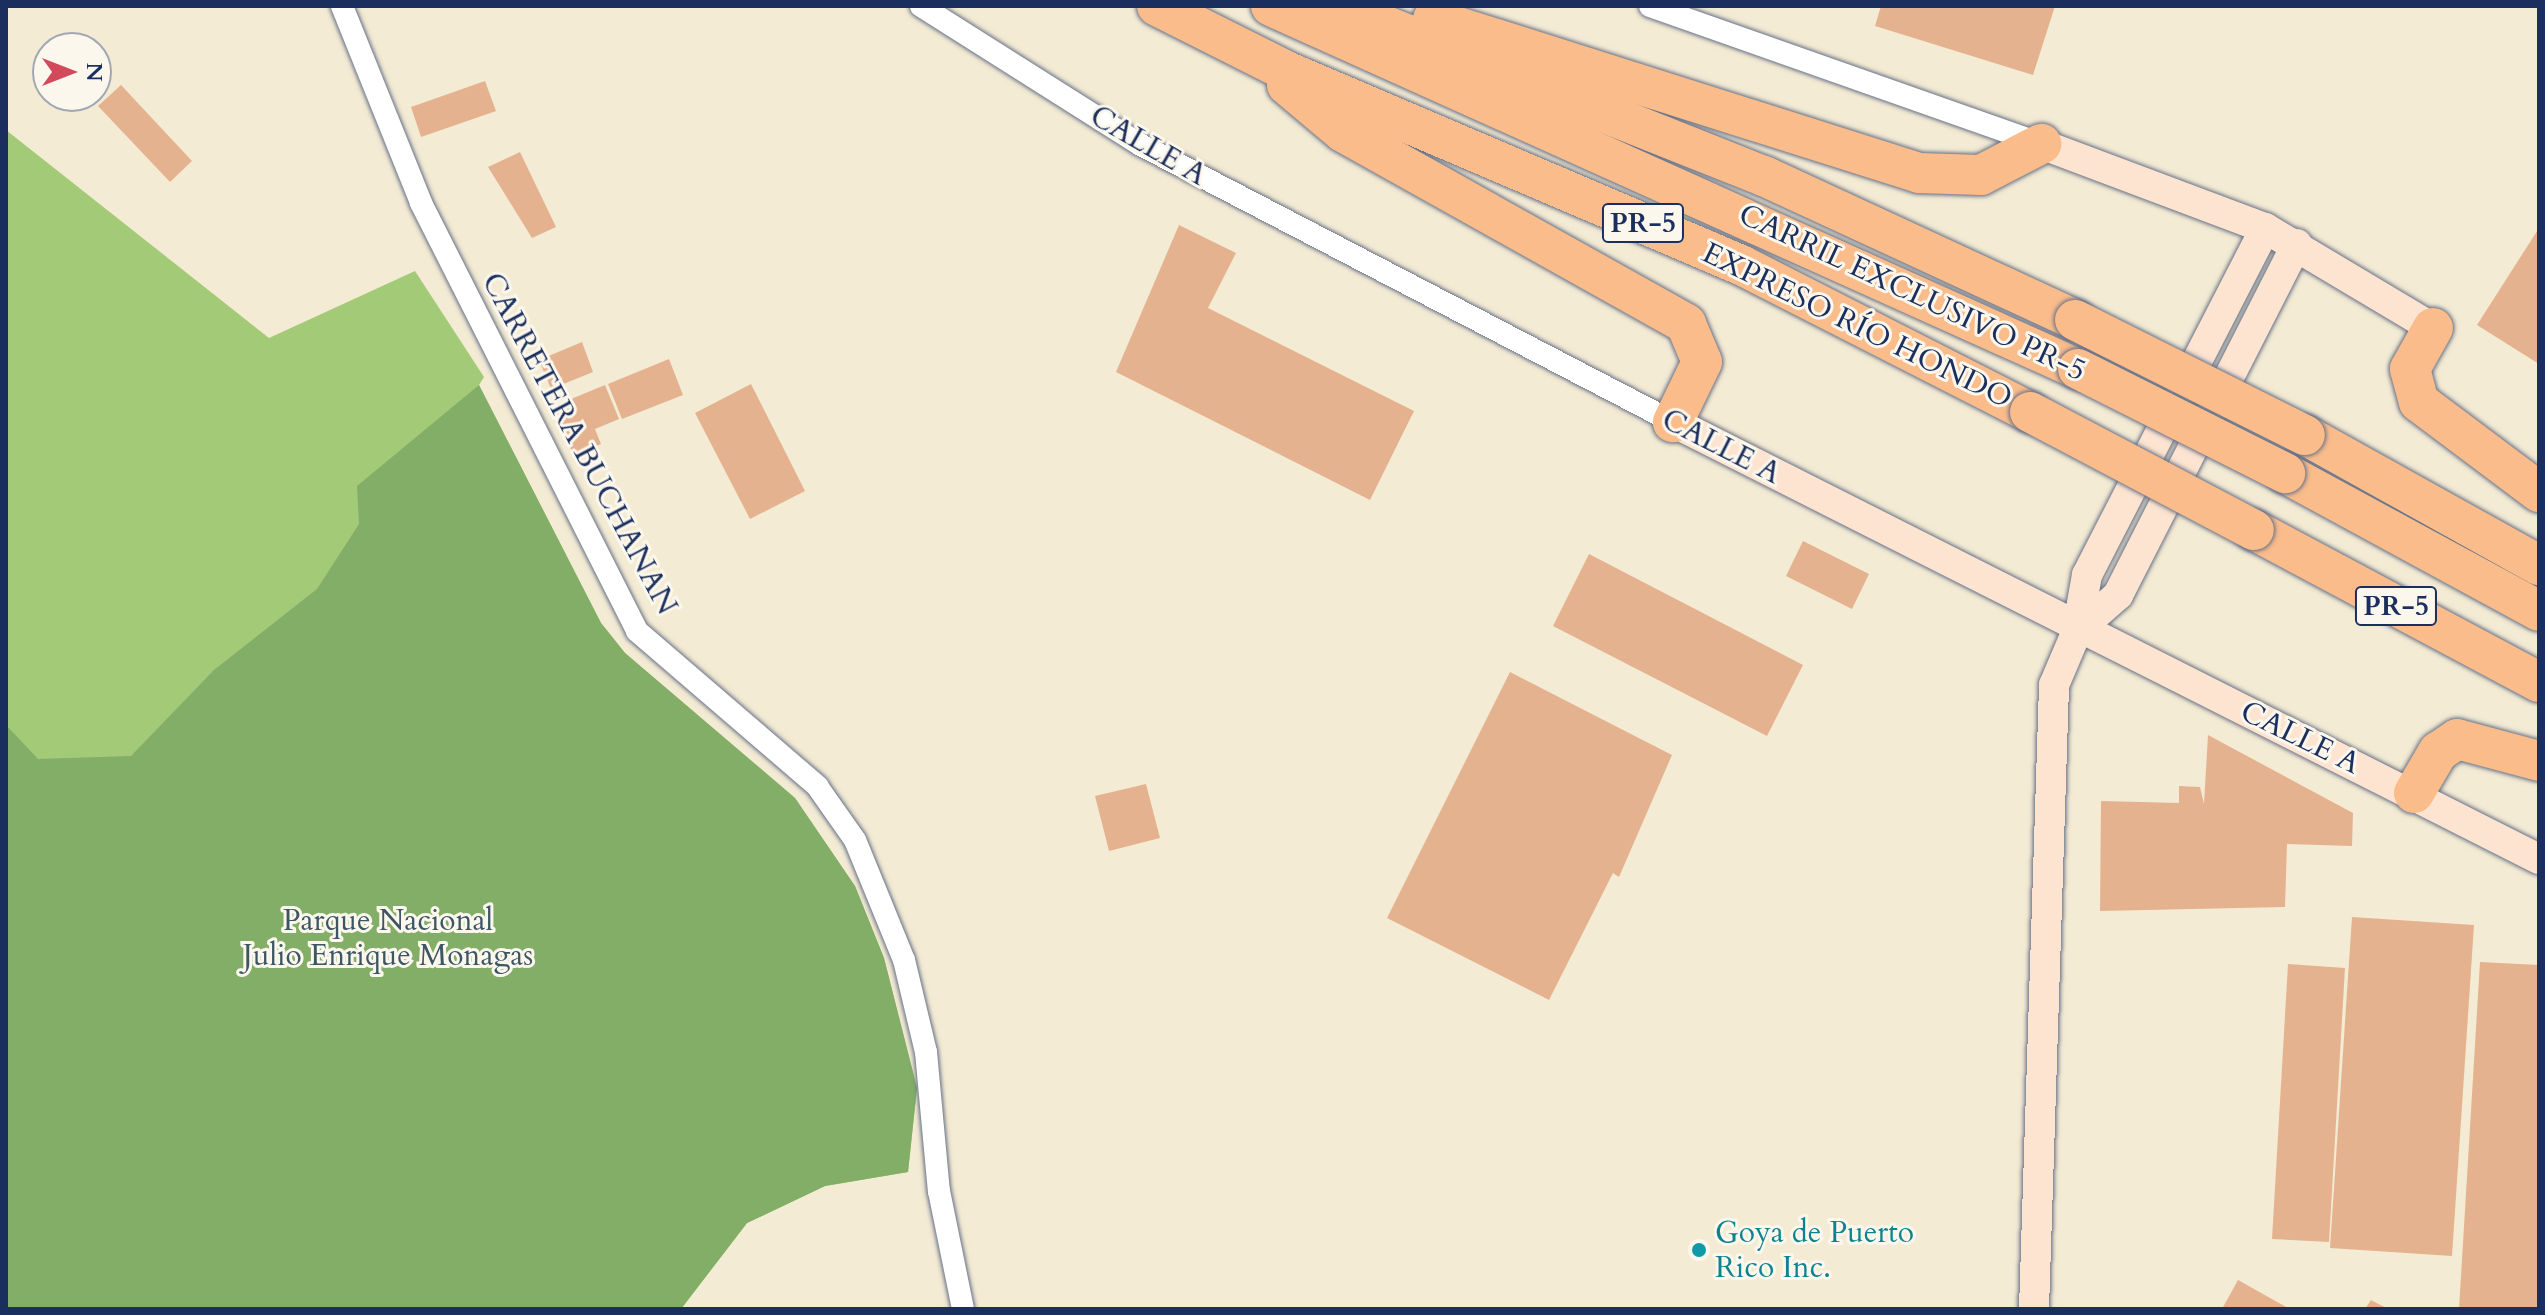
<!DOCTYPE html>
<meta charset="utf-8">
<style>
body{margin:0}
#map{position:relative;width:2545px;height:1315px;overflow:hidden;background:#f4ebd4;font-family:Cardo,serif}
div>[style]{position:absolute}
.green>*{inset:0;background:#a3ca76}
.forest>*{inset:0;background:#82ae67}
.building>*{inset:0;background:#e5b28f}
.roads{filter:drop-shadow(0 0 2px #677187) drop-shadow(0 0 2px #677187)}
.street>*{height:22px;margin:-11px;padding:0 11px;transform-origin:11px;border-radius:11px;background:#fff}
.secondary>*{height:30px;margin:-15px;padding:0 15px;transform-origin:15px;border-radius:15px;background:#fde4d1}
.highway>*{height:40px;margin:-20px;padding:0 20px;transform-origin:20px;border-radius:20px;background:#fabc8b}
.bridges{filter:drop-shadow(0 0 2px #677187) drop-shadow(0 0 2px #677187)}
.highway-bridge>*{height:40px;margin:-20px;padding:0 20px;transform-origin:20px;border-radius:20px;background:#fabc8b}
.dots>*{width:22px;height:22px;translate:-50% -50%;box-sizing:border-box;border:4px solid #fbf7ec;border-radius:50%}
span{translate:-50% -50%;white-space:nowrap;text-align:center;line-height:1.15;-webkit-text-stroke:6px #fbf7ec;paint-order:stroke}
.shield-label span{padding:2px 6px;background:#fbf7ec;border:2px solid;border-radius:6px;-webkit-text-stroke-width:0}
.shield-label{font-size:28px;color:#1b2f5e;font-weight:700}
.street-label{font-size:30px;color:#1b2f5e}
.park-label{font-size:30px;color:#3d5664}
.culture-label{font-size:30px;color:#0d838f}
.left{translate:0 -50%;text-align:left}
.frame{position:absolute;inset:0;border:8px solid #1b2f5e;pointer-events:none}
.north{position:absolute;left:32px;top:32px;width:80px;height:80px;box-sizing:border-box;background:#fbf7ec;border:2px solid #a1a7b3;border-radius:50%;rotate:90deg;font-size:22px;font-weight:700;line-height:32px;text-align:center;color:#1b2f5e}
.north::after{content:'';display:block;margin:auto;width:28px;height:36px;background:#d1495b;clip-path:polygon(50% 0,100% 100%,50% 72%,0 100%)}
</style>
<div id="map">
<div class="green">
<div style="clip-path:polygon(6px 130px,269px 338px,415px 271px,484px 377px,479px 385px,601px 623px,625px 653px,795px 798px,855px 886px,884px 958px,917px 1088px,908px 1172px,825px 1186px,747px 1223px,681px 1309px,6px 1309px)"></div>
</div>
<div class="forest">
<div style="clip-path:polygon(479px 385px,601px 623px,625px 653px,795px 798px,855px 886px,884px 958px,917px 1088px,908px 1172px,825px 1186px,747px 1223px,681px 1309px,6px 1309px,6px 725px,38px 759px,131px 756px,214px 670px,317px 589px,359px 524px,357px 486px)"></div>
</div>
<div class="building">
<div style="clip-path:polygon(1881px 6px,2055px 6px,2033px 75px,1875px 26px)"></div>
<div style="clip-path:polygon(485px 81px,496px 111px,421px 137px,411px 107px)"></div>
<div style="clip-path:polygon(121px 85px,192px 161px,170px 182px,98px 106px)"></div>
<div style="clip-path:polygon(520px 152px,556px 227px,532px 238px,488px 167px)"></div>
<div style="clip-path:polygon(1179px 225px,1236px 253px,1208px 308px,1414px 411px,1370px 500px,1116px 372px)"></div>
<div style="clip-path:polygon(2539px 228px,2539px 364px,2477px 325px)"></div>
<div style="clip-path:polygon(582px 342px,593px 372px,551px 389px,539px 360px)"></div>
<div style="clip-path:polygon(669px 359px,683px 395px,622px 419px,608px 384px)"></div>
<div style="clip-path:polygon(751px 384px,805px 491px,750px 519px,695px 413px)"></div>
<div style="clip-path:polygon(605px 385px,619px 419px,595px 429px,601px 444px,573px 455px,554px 406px)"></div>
<div style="clip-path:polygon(1803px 541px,1869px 574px,1852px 609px,1786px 576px)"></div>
<div style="clip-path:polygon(1589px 554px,1803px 665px,1767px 736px,1553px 626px)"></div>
<div style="clip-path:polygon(1510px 672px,1672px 755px,1619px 877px,1613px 873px,1549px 1000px,1387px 918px)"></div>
<div style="clip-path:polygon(2208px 735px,2353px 813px,2352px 846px,2287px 844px,2285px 907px,2100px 911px,2101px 801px,2179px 803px,2179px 786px,2200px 787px,2204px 804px)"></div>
<div style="clip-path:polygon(1146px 784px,1160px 838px,1109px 851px,1095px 796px)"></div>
<div style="clip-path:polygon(2352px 917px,2474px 925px,2452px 1256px,2330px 1248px)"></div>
<div style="clip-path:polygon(2480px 962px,2539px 965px,2539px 1309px,2459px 1309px)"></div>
<div style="clip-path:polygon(2288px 964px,2345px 968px,2329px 1242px,2272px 1239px)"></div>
<div style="clip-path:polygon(2238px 1280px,2290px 1309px,2222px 1309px)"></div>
<div style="clip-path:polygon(2371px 1300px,2388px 1309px,2365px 1309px)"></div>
</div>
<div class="roads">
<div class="street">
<div style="left:342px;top:6px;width:212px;rotate:68.1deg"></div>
<div style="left:421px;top:203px;width:479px;rotate:63.2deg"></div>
<div style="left:637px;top:631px;width:238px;rotate:40.7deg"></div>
<div style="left:817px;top:786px;width:66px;rotate:54.9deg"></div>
<div style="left:855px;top:840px;width:130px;rotate:67.8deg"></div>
<div style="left:904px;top:960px;width:95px;rotate:76.6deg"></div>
<div style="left:926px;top:1052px;width:140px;rotate:84.7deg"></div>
<div style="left:939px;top:1191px;width:120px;rotate:78.5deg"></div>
<div style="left:921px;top:6px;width:260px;rotate:32.3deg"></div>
<div style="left:1141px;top:145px;width:600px;rotate:27.5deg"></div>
<div style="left:1650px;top:6px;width:415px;rotate:19.4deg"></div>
</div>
<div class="secondary">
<div style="left:2041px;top:144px;width:239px;rotate:20.6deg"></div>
<div style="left:2265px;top:228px;width:196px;rotate:30.8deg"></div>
<div style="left:1673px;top:422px;width:970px;rotate:26.78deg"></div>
<div style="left:2077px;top:631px;width:55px;rotate:-41.3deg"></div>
<div style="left:2118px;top:595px;width:394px;rotate:-63deg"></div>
<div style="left:2034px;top:1309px;width:624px;rotate:-88.16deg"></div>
<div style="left:2054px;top:685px;width:59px;rotate:-66.9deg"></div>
<div style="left:2077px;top:631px;width:57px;rotate:-79.9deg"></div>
<div style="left:2087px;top:575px;width:390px;rotate:-62.8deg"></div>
</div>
<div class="highway">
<div style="left:1157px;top:6px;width:144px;rotate:26.7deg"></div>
<div style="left:1286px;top:71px;width:495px;rotate:23.1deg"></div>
<div style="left:1741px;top:265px;width:324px;rotate:27deg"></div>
<div style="left:1271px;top:6px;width:885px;rotate:24.22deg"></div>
<div style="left:1336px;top:6px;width:461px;rotate:21.7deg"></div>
<div style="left:1764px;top:176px;width:343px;rotate:24.8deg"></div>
<div style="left:1433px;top:19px;width:510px;rotate:17.58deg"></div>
<div style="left:1919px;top:173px;width:62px;rotate:1.8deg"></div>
<div style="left:1981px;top:175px;width:68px;rotate:-27.3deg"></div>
<div style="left:1287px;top:85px;width:73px;rotate:40deg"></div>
<div style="left:1343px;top:132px;width:393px;rotate:29.2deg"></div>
<div style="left:1686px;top:324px;width:41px;rotate:67.2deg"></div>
<div style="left:1702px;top:362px;width:67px;rotate:115.8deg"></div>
<div style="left:2433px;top:328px;width:47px;rotate:119.3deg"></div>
<div style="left:2410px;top:369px;width:34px;rotate:75deg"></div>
<div style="left:2419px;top:402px;width:150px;rotate:36.9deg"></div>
<div style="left:2305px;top:435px;width:268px;rotate:29.1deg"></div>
<div style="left:2285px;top:473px;width:289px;rotate:28.5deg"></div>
<div style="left:2254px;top:530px;width:323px;rotate:28.1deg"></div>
<div style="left:2414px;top:793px;width:48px;rotate:-59.7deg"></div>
<div style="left:2438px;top:752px;width:23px;rotate:-34deg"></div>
<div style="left:2457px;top:739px;width:85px;rotate:15deg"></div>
</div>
</div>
<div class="bridges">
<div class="highway-bridge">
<div style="left:2075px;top:320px;width:257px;rotate:26.6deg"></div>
<div style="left:2078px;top:369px;width:232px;rotate:26.7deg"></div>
<div style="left:2030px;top:412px;width:253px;rotate:27.8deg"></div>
</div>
</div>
<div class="dots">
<div style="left:1699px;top:1250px;background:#0f9aa8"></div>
</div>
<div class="shield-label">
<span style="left:1643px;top:223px">PR-5</span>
<span style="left:2396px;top:606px">PR-5</span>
</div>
<div class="street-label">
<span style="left:1148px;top:146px;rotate:30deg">CALLE A</span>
<span style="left:1912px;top:293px;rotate:25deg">CARRIL EXCLUSIVO PR-5</span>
<span style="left:1857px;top:326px;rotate:26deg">EXPRESO RÍO HONDO</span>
<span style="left:579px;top:444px;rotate:62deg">CARRETERA BUCHANAN</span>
<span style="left:1721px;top:447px;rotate:27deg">CALLE A</span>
<span style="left:2300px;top:738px;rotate:26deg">CALLE A</span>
</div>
<div class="park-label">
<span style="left:388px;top:938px">Parque Nacional<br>Julio Enrique Monagas</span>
</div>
<div class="culture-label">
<span class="left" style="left:1715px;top:1250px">Goya de Puerto<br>Rico Inc.</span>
</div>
<div class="frame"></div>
<div class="north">N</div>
</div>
